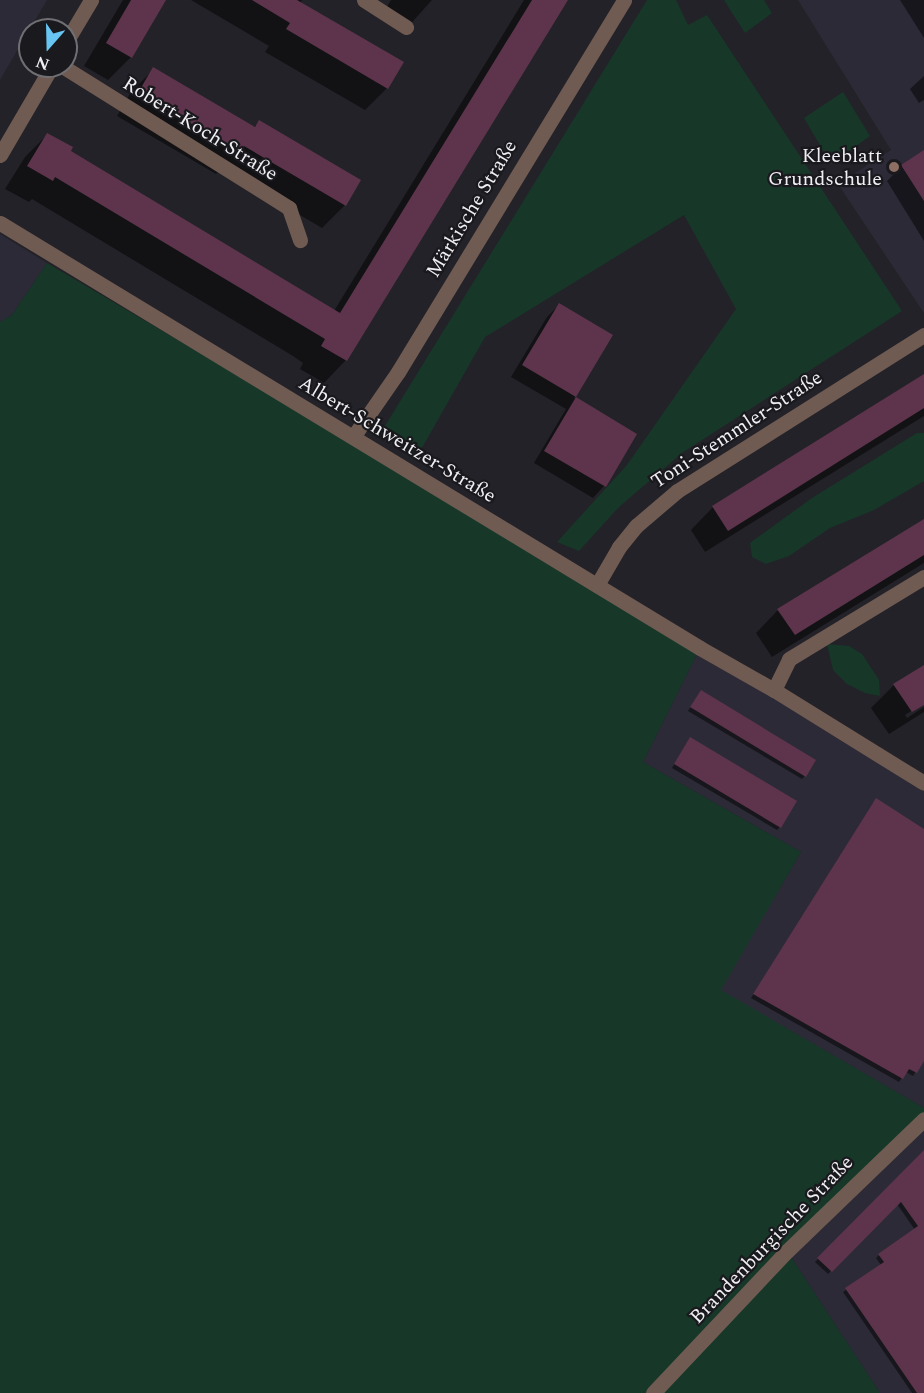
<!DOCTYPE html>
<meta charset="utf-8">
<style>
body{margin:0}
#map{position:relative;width:924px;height:1393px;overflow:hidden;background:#232228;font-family:Spectral,serif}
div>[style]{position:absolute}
.built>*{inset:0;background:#2c2a36}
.green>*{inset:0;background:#173828}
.shadow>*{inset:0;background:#0007}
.building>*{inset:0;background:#5d344c}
.minor>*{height:15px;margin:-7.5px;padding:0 7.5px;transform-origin:7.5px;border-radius:7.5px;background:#705b52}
.dots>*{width:16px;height:16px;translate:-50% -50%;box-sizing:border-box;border:3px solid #19191e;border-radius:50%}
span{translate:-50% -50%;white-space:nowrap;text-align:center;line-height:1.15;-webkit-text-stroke:4.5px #19191e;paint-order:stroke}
.street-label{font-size:20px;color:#f0f0f4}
.poi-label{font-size:20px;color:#f0f0f4}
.right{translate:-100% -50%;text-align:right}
.north{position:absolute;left:18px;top:18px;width:60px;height:60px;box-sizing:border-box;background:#19191e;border:2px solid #6f6f74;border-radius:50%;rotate:200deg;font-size:16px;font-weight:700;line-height:24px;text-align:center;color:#f0f0f4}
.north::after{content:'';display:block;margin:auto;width:21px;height:27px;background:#68c4f0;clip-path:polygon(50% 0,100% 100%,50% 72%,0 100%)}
</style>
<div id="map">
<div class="built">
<div style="clip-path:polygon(0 0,47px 0,0 80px)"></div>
<div style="clip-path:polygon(798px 0,924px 0,924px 313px,838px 184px,891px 150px)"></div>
<div style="clip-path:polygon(0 234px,47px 263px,12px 315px,0 322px)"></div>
<div style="clip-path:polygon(700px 648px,924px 783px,924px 1108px,720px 990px,801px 852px,643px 762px)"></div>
<div style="clip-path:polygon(924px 1119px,924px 1393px,880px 1393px,787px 1251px)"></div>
</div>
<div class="green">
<div style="clip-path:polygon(647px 0,676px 0,688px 25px,707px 15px,902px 311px,682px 453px,619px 507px,579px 551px,557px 542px,627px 465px,736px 309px,684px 215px,485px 337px,415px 460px,380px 434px)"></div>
<div style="clip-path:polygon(724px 0,764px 0,772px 13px,745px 33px)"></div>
<div style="clip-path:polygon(843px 92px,870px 136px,831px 164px,804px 118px)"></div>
<div style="clip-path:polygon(47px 263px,700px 648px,643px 762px,801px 852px,721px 990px,924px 1108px,924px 1119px,787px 1251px,880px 1393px,0 1393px,0 322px,12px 315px)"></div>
<div style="clip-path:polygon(917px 433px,924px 433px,924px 481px,874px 510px,830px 528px,789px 556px,766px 564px,752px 557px,750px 543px,812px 498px)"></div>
<div style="clip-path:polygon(827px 644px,849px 646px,862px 654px,879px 680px,880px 696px,865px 693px,847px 684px,833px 670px)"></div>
</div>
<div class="shadow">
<div style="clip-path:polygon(123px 0,164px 0,131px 57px,108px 80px,84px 66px)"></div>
<div style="clip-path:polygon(191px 0,302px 0,300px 3px,387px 88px,365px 110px,265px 52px,269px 46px)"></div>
<div style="clip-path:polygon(391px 0,432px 0,406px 29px,382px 15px)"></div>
<div style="clip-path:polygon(524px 0,566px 0,346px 360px,324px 383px,300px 369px,303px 363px,293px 356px,32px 199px,29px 202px,5px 189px,25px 157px,48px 134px,69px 151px,334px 311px)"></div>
<div style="clip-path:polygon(900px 0,924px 0,924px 38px)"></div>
<div style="clip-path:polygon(154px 69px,254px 127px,259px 122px,345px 205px,322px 228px,222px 169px,216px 174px,117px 116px,131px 92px)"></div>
<div style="clip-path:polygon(924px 76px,924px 100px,919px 103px,910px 89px)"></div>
<div style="clip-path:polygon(924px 152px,924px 241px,887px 181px,902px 166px)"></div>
<div style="clip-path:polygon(559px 305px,611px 336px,574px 398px,635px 434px,604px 486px,593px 498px,534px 463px,566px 409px,511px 377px,547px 317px)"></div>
<div style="clip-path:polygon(924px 375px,924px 416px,705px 552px,691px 530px,713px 507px)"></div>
<div style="clip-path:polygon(924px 520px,924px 563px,772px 657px,756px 633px,778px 610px)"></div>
<div style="clip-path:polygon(924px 666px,924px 703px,905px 715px,907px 718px,924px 707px,924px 712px,889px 734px,871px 708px,894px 685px)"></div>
<div style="clip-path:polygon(698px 695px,805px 776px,802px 779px,688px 711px)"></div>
<div style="clip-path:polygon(687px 743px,780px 827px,777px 830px,672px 768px)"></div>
<div style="clip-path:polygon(873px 803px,924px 831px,924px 1058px,913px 1076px,906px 1072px,899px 1082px,751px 998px)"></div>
<div style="clip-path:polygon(924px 1152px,924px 1393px,912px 1393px,843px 1292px,881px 1265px,876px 1258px,879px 1255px,915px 1230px,897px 1204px,828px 1274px,815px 1262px)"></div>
</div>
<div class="building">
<div style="clip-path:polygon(131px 0,166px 0,132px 58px,106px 43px)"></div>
<div style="clip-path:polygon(252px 0,297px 0,404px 62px,388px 89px,286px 29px,290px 23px)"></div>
<div style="clip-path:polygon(532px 0,568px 0,347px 361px,321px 346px,325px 339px,55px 177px,53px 181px,27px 166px,47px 133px,73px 147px,71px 151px,340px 313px)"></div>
<div style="clip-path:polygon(153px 67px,255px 127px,259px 120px,361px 180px,346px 206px,244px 146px,240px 152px,138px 93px)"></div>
<div style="clip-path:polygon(924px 150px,924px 201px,901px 165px)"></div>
<div style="clip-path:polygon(559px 303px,613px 335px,576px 397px,522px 365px)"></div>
<div style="clip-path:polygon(924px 374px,924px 408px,728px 531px,712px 506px)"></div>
<div style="clip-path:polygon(576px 397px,637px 434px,606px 487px,544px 451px)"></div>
<div style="clip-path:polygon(924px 519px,924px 555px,795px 635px,777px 609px)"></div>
<div style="clip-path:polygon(924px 665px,924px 705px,912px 712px,893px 684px)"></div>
<div style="clip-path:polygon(701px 690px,816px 760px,806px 777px,690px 707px)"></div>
<div style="clip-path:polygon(690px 737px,797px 801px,781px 828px,674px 764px)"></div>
<div style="clip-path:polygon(876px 798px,924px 829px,924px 1061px,917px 1073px,909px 1069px,903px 1079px,753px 994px)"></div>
<div style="clip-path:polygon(924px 1150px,924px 1393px,917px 1393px,845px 1288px,884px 1262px,878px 1254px,918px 1226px,901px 1202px,832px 1272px,817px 1258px)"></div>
</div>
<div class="minor">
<div style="left:364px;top:0;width:50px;rotate:32.7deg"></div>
<div style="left:66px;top:42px;width:49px;rotate:-59.2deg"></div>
<div style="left:62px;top:66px;width:268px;rotate:32deg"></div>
<div style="left:289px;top:208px;width:34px;rotate:71deg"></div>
<div style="left:0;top:155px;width:103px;rotate:-59.7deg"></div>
<div style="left:0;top:223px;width:819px;rotate:31.26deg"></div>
<div style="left:700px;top:648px;width:85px;rotate:29.6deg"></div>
<div style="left:774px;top:690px;width:176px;rotate:31.8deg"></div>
<div style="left:353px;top:437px;width:79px;rotate:-55.3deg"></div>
<div style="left:398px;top:372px;width:435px;rotate:-58.7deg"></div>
<div style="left:597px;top:585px;width:44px;rotate:-59.9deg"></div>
<div style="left:619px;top:547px;width:27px;rotate:-51deg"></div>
<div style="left:636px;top:526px;width:54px;rotate:-40.5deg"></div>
<div style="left:677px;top:491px;width:292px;rotate:-32.3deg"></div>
<div style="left:774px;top:690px;width:34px;rotate:-64deg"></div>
<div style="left:789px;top:659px;width:158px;rotate:-31.3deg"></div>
<div style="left:653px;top:1393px;width:195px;rotate:-46.7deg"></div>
<div style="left:787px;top:1251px;width:190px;rotate:-43.9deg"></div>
</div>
<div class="dots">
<div style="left:894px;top:167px;background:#8d6e63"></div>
</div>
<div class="street-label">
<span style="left:200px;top:129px;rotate:32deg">Robert-Koch-Straße</span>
<span style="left:472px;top:209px;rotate:-59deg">Märkische Straße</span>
<span style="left:737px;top:430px;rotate:-33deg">Toni-Stemmler-Straße</span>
<span style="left:397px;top:440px;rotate:31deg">Albert-Schweitzer-Straße</span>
<span style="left:772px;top:1240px;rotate:-46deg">Brandenburgische Straße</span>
</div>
<div class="poi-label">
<span class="right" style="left:882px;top:168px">Kleeblatt<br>Grundschule</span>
</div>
<div class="north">N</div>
</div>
